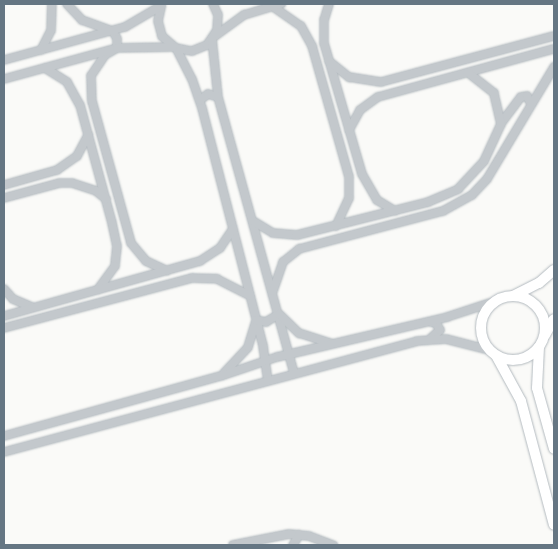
<!DOCTYPE html>
<style>
body{margin:0}
#map{position:relative;width:558px;height:549px;overflow:hidden;background:#fafaf8;font-family:"Exo 2",sans-serif}
div>[style]{position:absolute}
.roads{filter:drop-shadow(0 0 1px #b3babf) drop-shadow(0 0 1px #b3babf)}
.street>*{height:8px;margin:-4px;padding:0 4px;transform-origin:4px;border-radius:4px;background:#c3c8cc}
.secondary>*{height:10px;margin:-5px;padding:0 5px;transform-origin:5px;border-radius:5px;background:#fff}
.secondary>.ring{margin:-5px;padding:0;box-sizing:content-box;background:none;border:10px solid #fff;border-radius:50%}
span{translate:-50% -50%;white-space:nowrap;text-align:center;line-height:1.15;-webkit-text-stroke:5px #fff;paint-order:stroke}
.frame{position:absolute;inset:0;border:5px solid #657683;pointer-events:none}
</style>
<div id="map">
<div class="roads">
<div class="street">
<div style="left:67px;top:4px;width:22px;rotate:47deg"></div>
<div style="left:82px;top:20px;width:33px;rotate:20deg"></div>
<div style="left:113px;top:31px;width:9px;rotate:63deg"></div>
<div style="left:117px;top:39px;width:9px;rotate:90deg"></div>
<div style="left:117px;top:48px;width:14px;rotate:150deg"></div>
<div style="left:105px;top:55px;width:25px;rotate:124deg"></div>
<div style="left:91px;top:76px;width:25px;rotate:88deg"></div>
<div style="left:92px;top:101px;width:147px;rotate:74.6deg"></div>
<div style="left:131px;top:243px;width:23px;rotate:50deg"></div>
<div style="left:146px;top:261px;width:23px;rotate:25deg"></div>
<div style="left:329px;top:4px;width:17px;rotate:107deg"></div>
<div style="left:324px;top:20px;width:23px;rotate:90deg"></div>
<div style="left:324px;top:43px;width:136px;rotate:73.8deg"></div>
<div style="left:362px;top:174px;width:30px;rotate:60deg"></div>
<div style="left:377px;top:200px;width:21px;rotate:31deg"></div>
<div style="left:272px;top:6px;width:35px;rotate:35deg"></div>
<div style="left:301px;top:26px;width:23px;rotate:61deg"></div>
<div style="left:312px;top:46px;width:136px;rotate:74.2deg"></div>
<div style="left:349px;top:177px;width:21px;rotate:90deg"></div>
<div style="left:349px;top:198px;width:31px;rotate:115deg"></div>
<div style="left:161px;top:7px;width:14px;rotate:102deg"></div>
<div style="left:158px;top:21px;width:16px;rotate:75deg"></div>
<div style="left:162px;top:36px;width:18px;rotate:41deg"></div>
<div style="left:176px;top:48px;width:16px;rotate:11deg"></div>
<div style="left:192px;top:51px;width:16px;rotate:-22deg"></div>
<div style="left:207px;top:45px;width:18px;rotate:-56deg"></div>
<div style="left:217px;top:30px;width:15px;rotate:-86deg"></div>
<div style="left:218px;top:15px;width:12px;rotate:-114deg"></div>
<div style="left:215px;top:36px;width:36px;rotate:-36deg"></div>
<div style="left:244px;top:15px;width:39px;rotate:-17deg"></div>
<div style="left:212px;top:39px;width:58px;rotate:84.1deg"></div>
<div style="left:218px;top:97px;width:286px;rotate:74.6deg"></div>
<div style="left:176px;top:48px;width:35px;rotate:63deg"></div>
<div style="left:192px;top:79px;width:31px;rotate:71deg"></div>
<div style="left:202px;top:108px;width:246px;rotate:75.6deg"></div>
<div style="left:263px;top:346px;width:34px;rotate:82deg"></div>
<div style="left:41px;top:50px;width:22px;rotate:-63deg"></div>
<div style="left:51px;top:30px;width:26px;rotate:-88deg"></div>
<div style="left:4px;top:60px;width:125px;rotate:-15.3deg"></div>
<div style="left:125px;top:27px;width:42px;rotate:-30.3deg"></div>
<div style="left:329px;top:61px;width:26px;rotate:39deg"></div>
<div style="left:349px;top:77px;width:32px;rotate:9deg"></div>
<div style="left:381px;top:82px;width:179px;rotate:-14.9deg"></div>
<div style="left:45px;top:68px;width:26px;rotate:32deg"></div>
<div style="left:67px;top:82px;width:26px;rotate:61deg"></div>
<div style="left:80px;top:105px;width:122px;rotate:74.8deg"></div>
<div style="left:112px;top:223px;width:24px;rotate:78deg"></div>
<div style="left:117px;top:246px;width:20px;rotate:96deg"></div>
<div style="left:115px;top:266px;width:29px;rotate:126deg"></div>
<div style="left:4px;top:79px;width:117px;rotate:-15.3deg"></div>
<div style="left:117px;top:48px;width:56px;rotate:-1deg"></div>
<div style="left:200px;top:100px;width:10px;rotate:-37deg"></div>
<div style="left:208px;top:94px;width:10px;rotate:17deg"></div>
<div style="left:502px;top:122px;width:31px;rotate:-53deg"></div>
<div style="left:521px;top:97px;width:6px;rotate:-9deg"></div>
<div style="left:527px;top:96px;width:7px;rotate:63deg"></div>
<div style="left:349px;top:130px;width:23px;rotate:-61deg"></div>
<div style="left:360px;top:110px;width:22px;rotate:-36deg"></div>
<div style="left:378px;top:97px;width:182px;rotate:-15.3deg"></div>
<div style="left:4px;top:185px;width:55px;rotate:-15.8deg"></div>
<div style="left:57px;top:170px;width:24px;rotate:-35deg"></div>
<div style="left:77px;top:156px;width:24px;rotate:-62deg"></div>
<div style="left:4px;top:198px;width:58px;rotate:-15deg"></div>
<div style="left:60px;top:183px;width:12px"></div>
<div style="left:72px;top:183px;width:25px;rotate:18deg"></div>
<div style="left:96px;top:191px;width:13px;rotate:39deg"></div>
<div style="left:253px;top:221px;width:23px;rotate:31deg"></div>
<div style="left:273px;top:233px;width:24px;rotate:5deg"></div>
<div style="left:297px;top:235px;width:135px;rotate:-14.1deg"></div>
<div style="left:428px;top:202px;width:33px;rotate:-23deg"></div>
<div style="left:458px;top:189px;width:38px;rotate:-47deg"></div>
<div style="left:484px;top:161px;width:41px;rotate:-65.3deg"></div>
<div style="left:501px;top:124px;width:32px;rotate:-103deg"></div>
<div style="left:494px;top:93px;width:33px;rotate:-142deg"></div>
<div style="left:4px;top:289px;width:13px;rotate:48deg"></div>
<div style="left:13px;top:299px;width:21px;rotate:23deg"></div>
<div style="left:273px;top:291px;width:31px;rotate:-71deg"></div>
<div style="left:283px;top:262px;width:21px;rotate:-39deg"></div>
<div style="left:299px;top:249px;width:149px;rotate:-14.8deg"></div>
<div style="left:443px;top:211px;width:33px;rotate:-29deg"></div>
<div style="left:472px;top:195px;width:22px;rotate:-47deg"></div>
<div style="left:487px;top:179px;width:131px;rotate:-59.1deg"></div>
<div style="left:4px;top:316px;width:204px;rotate:-15.7deg"></div>
<div style="left:200px;top:261px;width:24px;rotate:-33deg"></div>
<div style="left:220px;top:248px;width:23px;rotate:-56deg"></div>
<div style="left:4px;top:328px;width:195px;rotate:-14.9deg"></div>
<div style="left:192px;top:278px;width:25px;rotate:2deg"></div>
<div style="left:217px;top:279px;width:37px;rotate:27deg"></div>
<div style="left:431px;top:338px;width:12px;rotate:-42deg"></div>
<div style="left:440px;top:330px;width:8px;rotate:-120deg"></div>
<div style="left:436px;top:323px;width:5px;rotate:-169deg"></div>
<div style="left:224px;top:373px;width:35px;rotate:-47deg"></div>
<div style="left:248px;top:347px;width:28px;rotate:-73deg"></div>
<div style="left:256px;top:320px;width:10px;rotate:11deg"></div>
<div style="left:266px;top:322px;width:15px;rotate:-32deg"></div>
<div style="left:279px;top:314px;width:28px;rotate:44deg"></div>
<div style="left:299px;top:333px;width:35px;rotate:18deg"></div>
<div style="left:4px;top:436px;width:225px;rotate:-15.5deg"></div>
<div style="left:221px;top:376px;width:59px;rotate:-18.7deg"></div>
<div style="left:277px;top:357px;width:175px;rotate:-13.2deg"></div>
<div style="left:447px;top:317px;width:52px;rotate:-18.1deg"></div>
<div style="left:4px;top:452px;width:428px;rotate:-15deg"></div>
<div style="left:417px;top:341px;width:29px;rotate:-4deg"></div>
<div style="left:446px;top:339px;width:44px;rotate:14.3deg"></div>
<div style="left:233px;top:545px;width:57px;rotate:-11.1deg"></div>
<div style="left:289px;top:534px;width:20px;rotate:6deg"></div>
<div style="left:309px;top:536px;width:26px;rotate:21deg"></div>
<div style="left:293px;top:545px;width:12px;rotate:-59deg"></div>
</div>
<div class="secondary">
<div class="ring" style="left:481px;top:296px;width:54px;height:54px"></div>
<div style="left:513px;top:296px;width:29px;rotate:-27deg"></div>
<div style="left:539px;top:283px;width:20px;rotate:-41deg"></div>
<div style="left:545px;top:335px;width:18px;rotate:-61deg"></div>
<div style="left:539px;top:347px;width:41px;rotate:92.8deg"></div>
<div style="left:537px;top:388px;width:63px;rotate:74.4deg"></div>
<div style="left:497px;top:357px;width:50px;rotate:61.4deg"></div>
<div style="left:521px;top:401px;width:128px;rotate:75.1deg"></div>
</div>
</div>
<div class="frame"></div>
</div>
